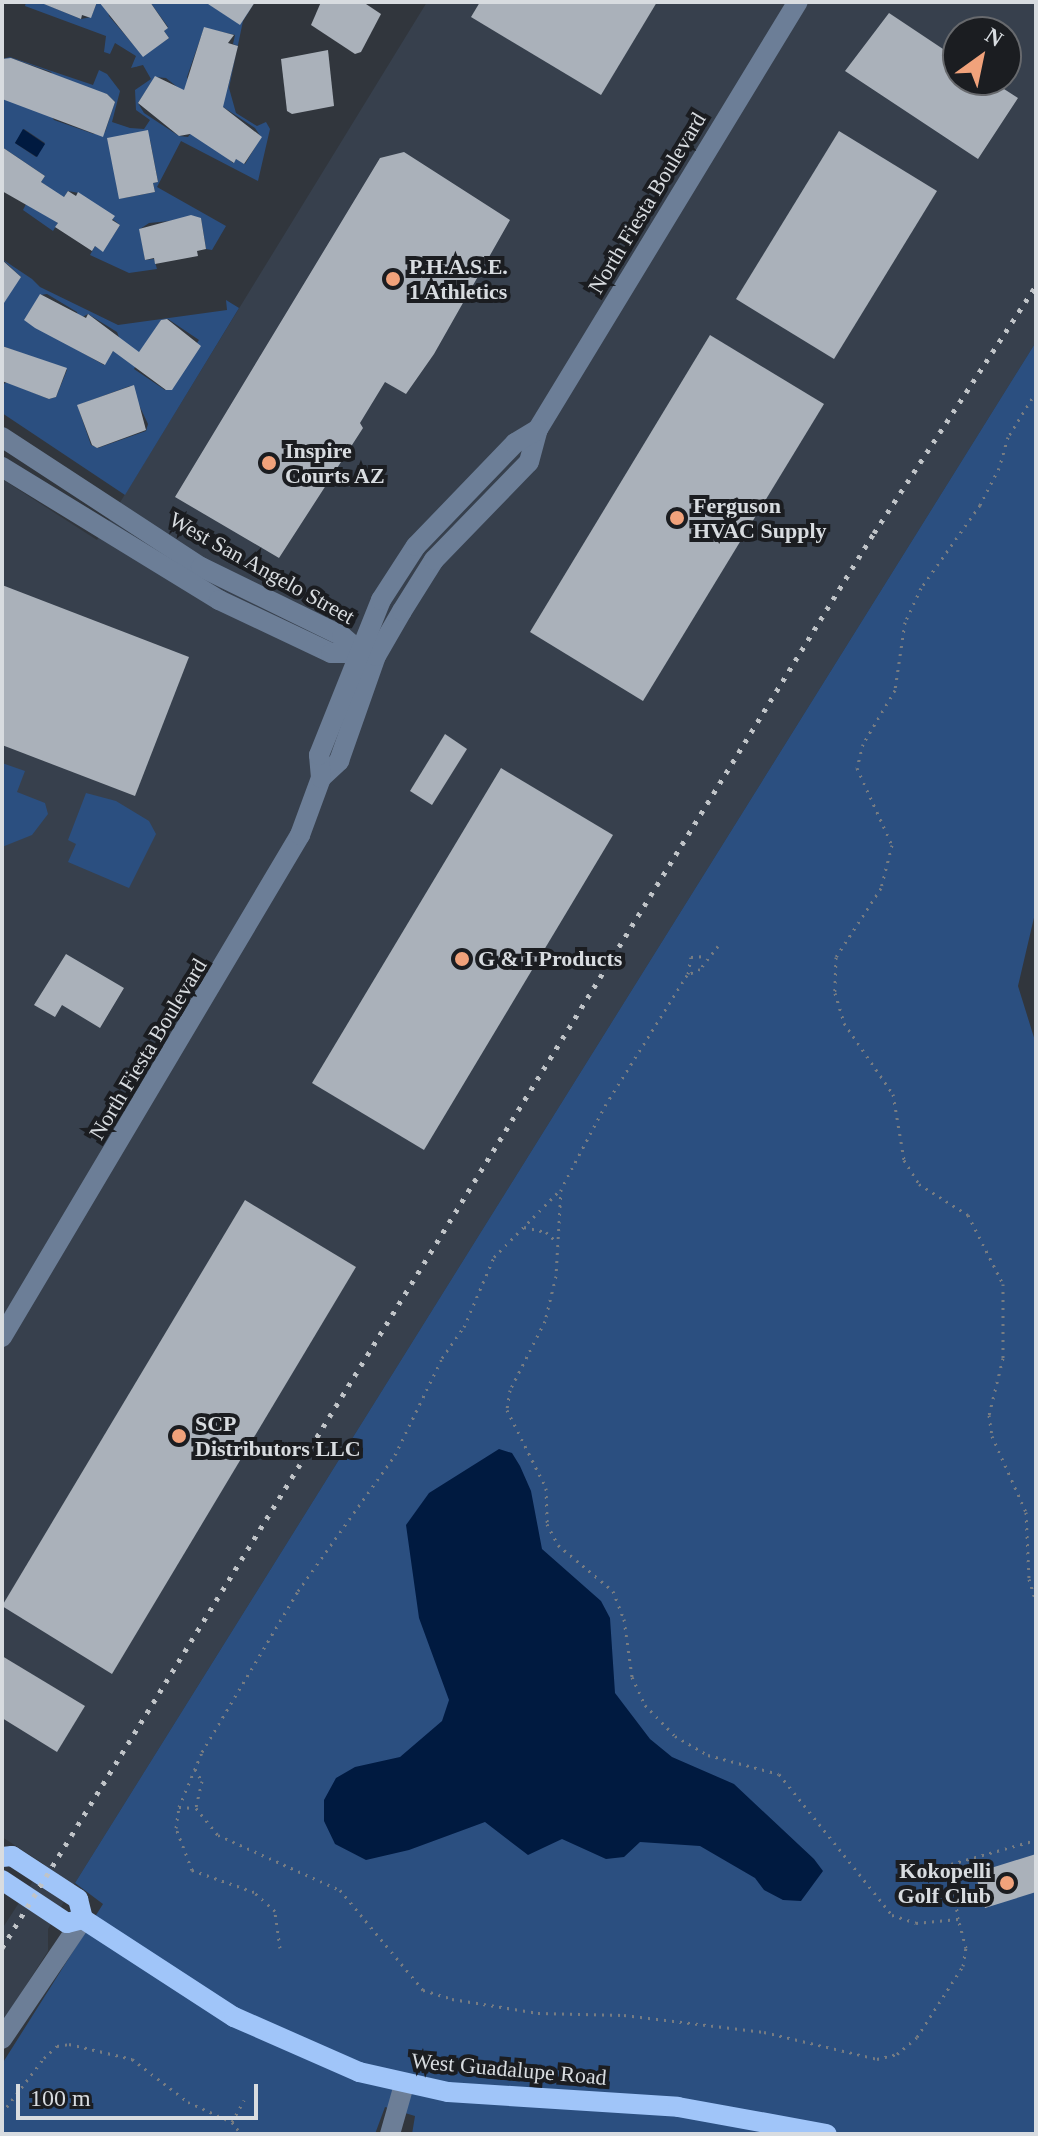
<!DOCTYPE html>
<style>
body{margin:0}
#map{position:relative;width:1038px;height:2136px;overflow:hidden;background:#31363d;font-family:"Times New Roman",serif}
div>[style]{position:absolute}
.built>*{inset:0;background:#37404d}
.green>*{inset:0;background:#2b4f80}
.water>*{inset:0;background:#001a40}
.building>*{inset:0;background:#aab1ba}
.path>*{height:3px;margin-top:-1.5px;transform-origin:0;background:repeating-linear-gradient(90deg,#777c82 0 2px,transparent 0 8px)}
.minor>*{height:20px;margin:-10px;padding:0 10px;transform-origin:10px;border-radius:10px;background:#6c7e97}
.major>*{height:20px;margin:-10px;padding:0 10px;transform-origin:10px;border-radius:10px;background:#a0c5f9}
.rail>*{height:5px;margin-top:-2.5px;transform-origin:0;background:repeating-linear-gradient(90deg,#c0c4c8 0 4px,transparent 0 12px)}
.dots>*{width:22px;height:22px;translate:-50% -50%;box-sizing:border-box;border:4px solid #1b1d21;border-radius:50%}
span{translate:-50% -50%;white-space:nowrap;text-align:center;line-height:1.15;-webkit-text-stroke:8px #1b1d21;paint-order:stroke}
.street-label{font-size:22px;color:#d8dce0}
.poi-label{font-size:22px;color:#d8dce0;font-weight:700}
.left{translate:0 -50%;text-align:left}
.right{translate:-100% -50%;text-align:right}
.frame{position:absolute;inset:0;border:4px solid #d8dce0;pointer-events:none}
.north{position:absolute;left:942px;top:16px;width:80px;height:80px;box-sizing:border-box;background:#1b1d21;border:2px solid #67696d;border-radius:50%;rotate:33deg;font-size:22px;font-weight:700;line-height:32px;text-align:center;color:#d8dce0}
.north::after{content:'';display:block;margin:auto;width:28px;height:36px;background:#f1a27b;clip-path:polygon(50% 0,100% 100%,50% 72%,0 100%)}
.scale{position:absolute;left:16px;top:2084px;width:242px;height:36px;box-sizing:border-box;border:4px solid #d8dce0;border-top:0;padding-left:10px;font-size:24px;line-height:28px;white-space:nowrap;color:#d8dce0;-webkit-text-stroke:6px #1b1d21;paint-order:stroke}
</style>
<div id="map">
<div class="built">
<div style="clip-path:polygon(evenodd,427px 2px,1036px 2px,1036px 342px,75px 1883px,48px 1929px,48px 1951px,2px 2023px,2px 1929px,44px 1864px,2px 1837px,2px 479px,97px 540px,427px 2px,958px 32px,1006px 32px,1006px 80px,958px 80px,958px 32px)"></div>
</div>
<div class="green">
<div style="clip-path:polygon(evenodd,26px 2px,40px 2px,81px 19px,91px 17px,97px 2px,112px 2px,107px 6px,109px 16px,143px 56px,169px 38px,164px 31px,168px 27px,150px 2px,205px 2px,242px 21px,255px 2px,243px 21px,229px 88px,236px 113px,257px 126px,266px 122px,270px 129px,258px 181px,181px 141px,157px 187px,226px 226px,212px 250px,206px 249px,201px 218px,149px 223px,140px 229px,145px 260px,154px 259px,157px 269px,129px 273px,90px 255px,95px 246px,103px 251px,120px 225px,79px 193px,68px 191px,51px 217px,58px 223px,53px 231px,23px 210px,26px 204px,37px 210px,51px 189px,41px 182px,45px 176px,2px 147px,2px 99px,47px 110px,54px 120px,94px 134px,105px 132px,115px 102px,107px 94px,57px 82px,51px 72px,11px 58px,9px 62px,2px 59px,10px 57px,93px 85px,99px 70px,107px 74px,120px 91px,112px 122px,130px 128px,144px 129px,150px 120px,136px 110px,135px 90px,151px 79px,143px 65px,131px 68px,136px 56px,115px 43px,110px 54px,104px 52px,106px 36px,25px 6px,26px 2px,204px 28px,235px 35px,233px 44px,238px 46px,228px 87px,222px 87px,220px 95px,190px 88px,187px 77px,204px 28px,26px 2px,155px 77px,166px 78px,206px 110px,210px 104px,220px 105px,255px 128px,261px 137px,245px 164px,236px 159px,233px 163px,193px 130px,188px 137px,179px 136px,144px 113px,138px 103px,155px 77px,26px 2px,24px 129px,45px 143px,36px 157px,15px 143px,24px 129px,26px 2px,143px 132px,145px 141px,150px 140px,158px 182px,153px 183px,155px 192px,124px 198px,117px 189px,112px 138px,143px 132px)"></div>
<div style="clip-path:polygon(evenodd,2px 259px,32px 279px,40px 287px,118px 325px,227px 310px,226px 300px,239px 308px,125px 495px,2px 413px,2px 385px,7px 382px,49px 399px,56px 397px,67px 370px,2px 346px,2px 298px,21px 277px,2px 259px,47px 294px,77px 312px,79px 319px,88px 314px,117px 332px,120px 340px,104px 365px,25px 320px,40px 295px,47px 294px,2px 259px,168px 319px,199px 340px,165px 390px,134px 369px,161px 320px,168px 319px,2px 259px,130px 386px,148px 424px,146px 431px,98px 448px,91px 445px,79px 410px,81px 404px,130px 386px)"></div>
<div style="clip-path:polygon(1036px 342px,1036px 909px,1018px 986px,1036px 1044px,1036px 2134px,412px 2134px,415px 2116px,385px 2107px,375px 2134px,2px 2134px,2px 2064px,103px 1904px,75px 1883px)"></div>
<div style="clip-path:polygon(2px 763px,25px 771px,17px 792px,45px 803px,48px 814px,32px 835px,2px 847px)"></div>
<div style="clip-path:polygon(86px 793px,116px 801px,149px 821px,156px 834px,129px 888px,68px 862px,76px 844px,68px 840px)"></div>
</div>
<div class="water">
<div style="clip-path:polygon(23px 129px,45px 144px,37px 157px,15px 143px)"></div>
<div style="clip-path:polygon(499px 1449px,512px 1453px,520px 1466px,531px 1491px,542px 1549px,601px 1601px,610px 1618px,615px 1693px,650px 1739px,672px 1757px,734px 1784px,814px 1859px,823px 1871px,801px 1901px,783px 1900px,764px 1890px,755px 1878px,700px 1846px,640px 1842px,624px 1857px,606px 1859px,562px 1839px,528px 1855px,485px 1822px,409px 1850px,366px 1860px,335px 1844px,324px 1821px,324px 1800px,336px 1778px,355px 1767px,400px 1757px,442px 1721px,449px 1700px,419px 1618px,406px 1525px,429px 1493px)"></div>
</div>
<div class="building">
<div style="clip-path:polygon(39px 2px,97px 2px,91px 18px,82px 15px,81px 19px)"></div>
<div style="clip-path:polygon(99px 2px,150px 2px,168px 28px,164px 31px,169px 38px,143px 57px)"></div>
<div style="clip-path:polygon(205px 2px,255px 2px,240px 25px)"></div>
<div style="clip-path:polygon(321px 2px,363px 2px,381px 14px,361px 52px,355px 54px,311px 25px)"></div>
<div style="clip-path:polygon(480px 2px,657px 2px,601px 95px,471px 17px)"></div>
<div style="clip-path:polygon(889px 13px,958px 59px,958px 80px,990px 80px,1018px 98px,978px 159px,845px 71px)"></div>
<div style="clip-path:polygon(204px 27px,234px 35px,228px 43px,238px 46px,223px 107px,262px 137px,244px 164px,236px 159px,234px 163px,190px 134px,179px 136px,138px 103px,155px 76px,184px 90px)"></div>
<div style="clip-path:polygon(328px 50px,334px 106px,292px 114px,287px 111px,281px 59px)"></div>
<div style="clip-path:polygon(11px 58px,107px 94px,115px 102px,103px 137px,2px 99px,2px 59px)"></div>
<div style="clip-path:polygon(148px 130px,158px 182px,153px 183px,155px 192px,119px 199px,107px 138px)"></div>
<div style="clip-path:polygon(839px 131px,937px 191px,834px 359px,736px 299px)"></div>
<div style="clip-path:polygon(2px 147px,45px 176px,41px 182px,64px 197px,68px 191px,76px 196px,78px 192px,115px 216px,112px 220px,120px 225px,103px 252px,95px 246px,92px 251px,55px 227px,58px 223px,2px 191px)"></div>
<div style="clip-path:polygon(404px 152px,510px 220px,434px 354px,406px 394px,385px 382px,360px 423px,363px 428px,279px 558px,175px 497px,380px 158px)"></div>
<div style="clip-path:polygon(191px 215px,201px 218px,206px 249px,197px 251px,198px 256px,155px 264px,154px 258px,145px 260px,139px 229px)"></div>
<div style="clip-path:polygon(2px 260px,21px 277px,2px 306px)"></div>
<div style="clip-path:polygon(40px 294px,86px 318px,88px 314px,139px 352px,161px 320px,167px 319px,201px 346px,172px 390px,166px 390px,113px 351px,105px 365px,35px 328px,24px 320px)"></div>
<div style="clip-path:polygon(710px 335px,824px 404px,643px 701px,530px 632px)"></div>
<div style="clip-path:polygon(2px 346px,67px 368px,56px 397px,49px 399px,2px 381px)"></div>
<div style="clip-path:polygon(134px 385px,146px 430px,97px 448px,92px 445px,77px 405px)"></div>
<div style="clip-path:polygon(2px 585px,189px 657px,135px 796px,2px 745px)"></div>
<div style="clip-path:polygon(445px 734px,467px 749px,432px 805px,410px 791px)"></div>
<div style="clip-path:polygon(501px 768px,613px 835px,424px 1150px,312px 1083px)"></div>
<div style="clip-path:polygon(66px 954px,124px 988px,100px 1028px,62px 1005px,55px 1017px,34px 1005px)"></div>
<div style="clip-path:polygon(245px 1200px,356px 1267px,112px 1674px,2px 1606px)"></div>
<div style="clip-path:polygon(2px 1656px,85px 1706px,57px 1752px,2px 1718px)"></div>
<div style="clip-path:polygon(1036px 1854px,1036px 1892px,985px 1908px,975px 1873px)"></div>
</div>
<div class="path">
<div style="left:1036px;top:392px;width:53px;rotate:121.9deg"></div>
<div style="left:1008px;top:437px;width:32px;rotate:106deg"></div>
<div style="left:999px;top:468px;width:42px;rotate:117.2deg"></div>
<div style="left:980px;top:505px;width:102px;rotate:125.4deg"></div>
<div style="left:921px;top:588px;width:38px;rotate:115deg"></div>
<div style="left:905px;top:622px;width:69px;rotate:98.4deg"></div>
<div style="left:895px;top:690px;width:63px;rotate:120.7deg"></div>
<div style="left:863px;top:744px;width:25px;rotate:104deg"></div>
<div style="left:857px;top:768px;width:85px;rotate:65.6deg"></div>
<div style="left:892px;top:845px;width:44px;rotate:104.3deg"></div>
<div style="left:881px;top:888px;width:82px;rotate:123.1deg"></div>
<div style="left:836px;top:957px;width:36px;rotate:92deg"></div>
<div style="left:835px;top:993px;width:31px;rotate:73deg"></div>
<div style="left:844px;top:1023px;width:86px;rotate:55.4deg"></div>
<div style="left:893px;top:1094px;width:67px;rotate:80.5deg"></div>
<div style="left:904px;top:1160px;width:28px;rotate:58deg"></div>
<div style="left:919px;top:1184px;width:58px;rotate:32.3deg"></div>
<div style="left:968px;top:1215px;width:77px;rotate:63.1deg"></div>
<div style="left:1003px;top:1284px;width:74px;rotate:90deg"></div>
<div style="left:1003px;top:1358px;width:59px;rotate:103.8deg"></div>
<div style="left:989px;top:1415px;width:21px;rotate:82deg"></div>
<div style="left:992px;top:1436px;width:83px;rotate:65.9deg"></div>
<div style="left:1026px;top:1512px;width:67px;rotate:87.4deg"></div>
<div style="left:1029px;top:1579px;width:24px;rotate:73deg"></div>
<div style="left:718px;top:946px;width:29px;rotate:128deg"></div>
<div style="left:700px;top:969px;width:14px;rotate:155deg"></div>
<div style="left:687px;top:975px;width:152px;rotate:122.1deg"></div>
<div style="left:606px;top:1104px;width:96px;rotate:117.9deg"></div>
<div style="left:561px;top:1189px;width:87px;rotate:93.3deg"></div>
<div style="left:556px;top:1276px;width:46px;rotate:103.7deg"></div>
<div style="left:545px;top:1321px;width:77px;rotate:116.9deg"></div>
<div style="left:510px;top:1390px;width:20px;rotate:99deg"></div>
<div style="left:507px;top:1410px;width:87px;rotate:63.4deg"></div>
<div style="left:546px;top:1488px;width:36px;rotate:88deg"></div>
<div style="left:547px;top:1524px;width:24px;rotate:62deg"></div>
<div style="left:558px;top:1545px;width:72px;rotate:39.9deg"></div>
<div style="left:613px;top:1591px;width:30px;rotate:69deg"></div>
<div style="left:624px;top:1619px;width:59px;rotate:82.1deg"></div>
<div style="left:632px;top:1677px;width:31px;rotate:65deg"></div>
<div style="left:645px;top:1705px;width:43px;rotate:45.9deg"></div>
<div style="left:675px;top:1736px;width:38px;rotate:30deg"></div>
<div style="left:708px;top:1755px;width:73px;rotate:15deg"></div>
<div style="left:779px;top:1774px;width:181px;rotate:51.3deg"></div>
<div style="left:892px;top:1915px;width:25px;rotate:18deg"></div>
<div style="left:916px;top:1923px;width:42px;rotate:-5.4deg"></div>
<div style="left:958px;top:1919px;width:55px;rotate:-97.3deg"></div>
<div style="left:951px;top:1864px;width:88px;rotate:-15.8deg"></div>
<div style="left:688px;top:974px;width:17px;rotate:-80deg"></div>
<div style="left:691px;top:957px;width:15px;rotate:-4deg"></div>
<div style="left:524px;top:1227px;width:23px;rotate:13deg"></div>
<div style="left:546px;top:1232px;width:16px;rotate:43deg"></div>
<div style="left:195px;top:1769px;width:14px;rotate:60deg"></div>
<div style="left:202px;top:1781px;width:28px;rotate:103deg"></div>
<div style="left:196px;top:1808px;width:35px;rotate:51deg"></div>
<div style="left:218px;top:1835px;width:134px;rotate:24.3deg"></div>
<div style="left:340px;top:1890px;width:130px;rotate:50.3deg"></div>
<div style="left:423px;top:1990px;width:30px;rotate:17deg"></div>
<div style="left:452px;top:1999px;width:87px;rotate:9.2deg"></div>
<div style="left:538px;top:2013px;width:86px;rotate:1.3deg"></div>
<div style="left:624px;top:2015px;width:141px;rotate:6.9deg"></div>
<div style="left:764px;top:2032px;width:116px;rotate:13.4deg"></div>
<div style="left:877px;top:2059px;width:21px;rotate:-14deg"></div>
<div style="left:897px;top:2054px;width:26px;rotate:-40deg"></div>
<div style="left:917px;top:2037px;width:85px;rotate:-57.1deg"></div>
<div style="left:963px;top:1966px;width:18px;rotate:-81deg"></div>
<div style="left:966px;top:1948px;width:30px;rotate:-105deg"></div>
<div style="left:179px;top:1807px;width:16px;rotate:4deg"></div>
<div style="left:280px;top:1948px;width:37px;rotate:-98deg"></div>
<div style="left:275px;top:1911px;width:28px;rotate:-138deg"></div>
<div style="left:254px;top:1892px;width:66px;rotate:-160.5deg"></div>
<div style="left:192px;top:1870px;width:45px;rotate:-110.9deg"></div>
<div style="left:176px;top:1828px;width:21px;rotate:-82deg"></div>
<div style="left:179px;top:1807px;width:60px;rotate:-67.3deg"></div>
<div style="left:202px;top:1752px;width:187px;rotate:-59.2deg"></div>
<div style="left:298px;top:1591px;width:167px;rotate:-54.5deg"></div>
<div style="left:395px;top:1455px;width:108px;rotate:-64.1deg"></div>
<div style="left:442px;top:1358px;width:38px;rotate:-55deg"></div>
<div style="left:464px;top:1327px;width:76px;rotate:-66.8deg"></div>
<div style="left:494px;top:1257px;width:95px;rotate:-45.4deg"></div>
<div style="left:2px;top:2113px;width:69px;rotate:-52.6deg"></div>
<div style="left:44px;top:2058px;width:18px;rotate:-43deg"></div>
<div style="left:57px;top:2046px;width:12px;rotate:-9deg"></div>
<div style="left:69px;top:2044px;width:65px;rotate:13.4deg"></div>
<div style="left:132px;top:2059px;width:71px;rotate:37.5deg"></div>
<div style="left:188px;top:2102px;width:48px;rotate:24.4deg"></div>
<div style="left:232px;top:2122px;width:25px;rotate:-61deg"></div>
<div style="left:232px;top:2122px;width:15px;rotate:53deg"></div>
</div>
<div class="minor">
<div style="left:2px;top:437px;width:238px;rotate:33.2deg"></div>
<div style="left:201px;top:567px;width:157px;rotate:26.1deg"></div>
<div style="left:342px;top:636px;width:23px;rotate:41deg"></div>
<div style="left:2px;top:467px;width:255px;rotate:31.5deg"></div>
<div style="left:219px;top:600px;width:124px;rotate:25.3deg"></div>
<div style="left:331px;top:653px;width:37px"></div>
<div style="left:321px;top:778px;width:25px;rotate:-43deg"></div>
<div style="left:339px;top:761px;width:111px;rotate:-70.6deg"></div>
<div style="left:376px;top:656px;width:52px;rotate:-60deg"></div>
<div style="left:402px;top:611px;width:60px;rotate:-57.9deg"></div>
<div style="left:434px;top:560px;width:136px;rotate:-45.9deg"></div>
<div style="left:529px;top:462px;width:34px;rotate:-75deg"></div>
<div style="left:538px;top:429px;width:500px;rotate:-58.7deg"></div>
<div style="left:2px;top:1337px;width:584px;rotate:-59.31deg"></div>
<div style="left:300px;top:835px;width:61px;rotate:-69.8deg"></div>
<div style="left:321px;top:778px;width:23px;rotate:-95deg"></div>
<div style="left:319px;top:755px;width:167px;rotate:-68.2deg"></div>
<div style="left:381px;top:600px;width:64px;rotate:-57.1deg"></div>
<div style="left:416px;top:546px;width:143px;rotate:-46.1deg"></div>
<div style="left:515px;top:443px;width:27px;rotate:-31deg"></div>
<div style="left:2px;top:2039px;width:145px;rotate:-56deg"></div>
<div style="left:390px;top:2134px;width:51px;rotate:-74.1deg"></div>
</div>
<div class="major">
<div style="left:2px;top:1857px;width:10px;rotate:-6deg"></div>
<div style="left:12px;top:1856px;width:79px;rotate:33.1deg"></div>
<div style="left:78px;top:1899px;width:21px;rotate:76deg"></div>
<div style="left:83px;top:1919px;width:180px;rotate:33deg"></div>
<div style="left:234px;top:2017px;width:137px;rotate:23.7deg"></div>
<div style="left:359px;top:2072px;width:91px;rotate:12.7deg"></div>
<div style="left:448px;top:2092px;width:230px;rotate:3.7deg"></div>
<div style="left:678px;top:2107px;width:151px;rotate:10.3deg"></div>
<div style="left:2px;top:1880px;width:78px;rotate:33.5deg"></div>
<div style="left:67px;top:1923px;width:16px;rotate:-14deg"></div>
</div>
<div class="rail">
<div style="left:2px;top:1948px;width:1662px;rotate:-58.36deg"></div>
<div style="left:874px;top:533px;width:296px;rotate:-56.8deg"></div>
</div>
<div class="dots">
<div style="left:393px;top:279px;background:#f1a27b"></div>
<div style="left:269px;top:463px;background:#f1a27b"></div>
<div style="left:677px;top:518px;background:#f1a27b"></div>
<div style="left:462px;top:959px;background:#f1a27b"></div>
<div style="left:179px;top:1436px;background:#f1a27b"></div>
<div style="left:1007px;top:1883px;background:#f1a27b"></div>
</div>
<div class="street-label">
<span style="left:647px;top:203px;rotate:-59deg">North Fiesta Boulevard</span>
<span style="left:262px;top:568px;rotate:29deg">West San Angelo Street</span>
<span style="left:148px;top:1049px;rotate:-59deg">North Fiesta Boulevard</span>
<span style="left:509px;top:2069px;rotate:5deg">West Guadalupe Road</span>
</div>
<div class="poi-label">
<span class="left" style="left:409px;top:279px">P.H.A.S.E.<br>1 Athletics</span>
<span class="left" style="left:285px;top:463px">Inspire<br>Courts AZ</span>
<span class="left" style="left:693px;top:518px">Ferguson<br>HVAC Supply</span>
<span class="left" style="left:478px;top:959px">G &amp; I Products</span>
<span class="left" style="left:195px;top:1436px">SCP<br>Distributors LLC</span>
<span class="right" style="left:991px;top:1883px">Kokopelli<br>Golf Club</span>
</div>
<div class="frame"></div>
<div class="north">N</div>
<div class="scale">100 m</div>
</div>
